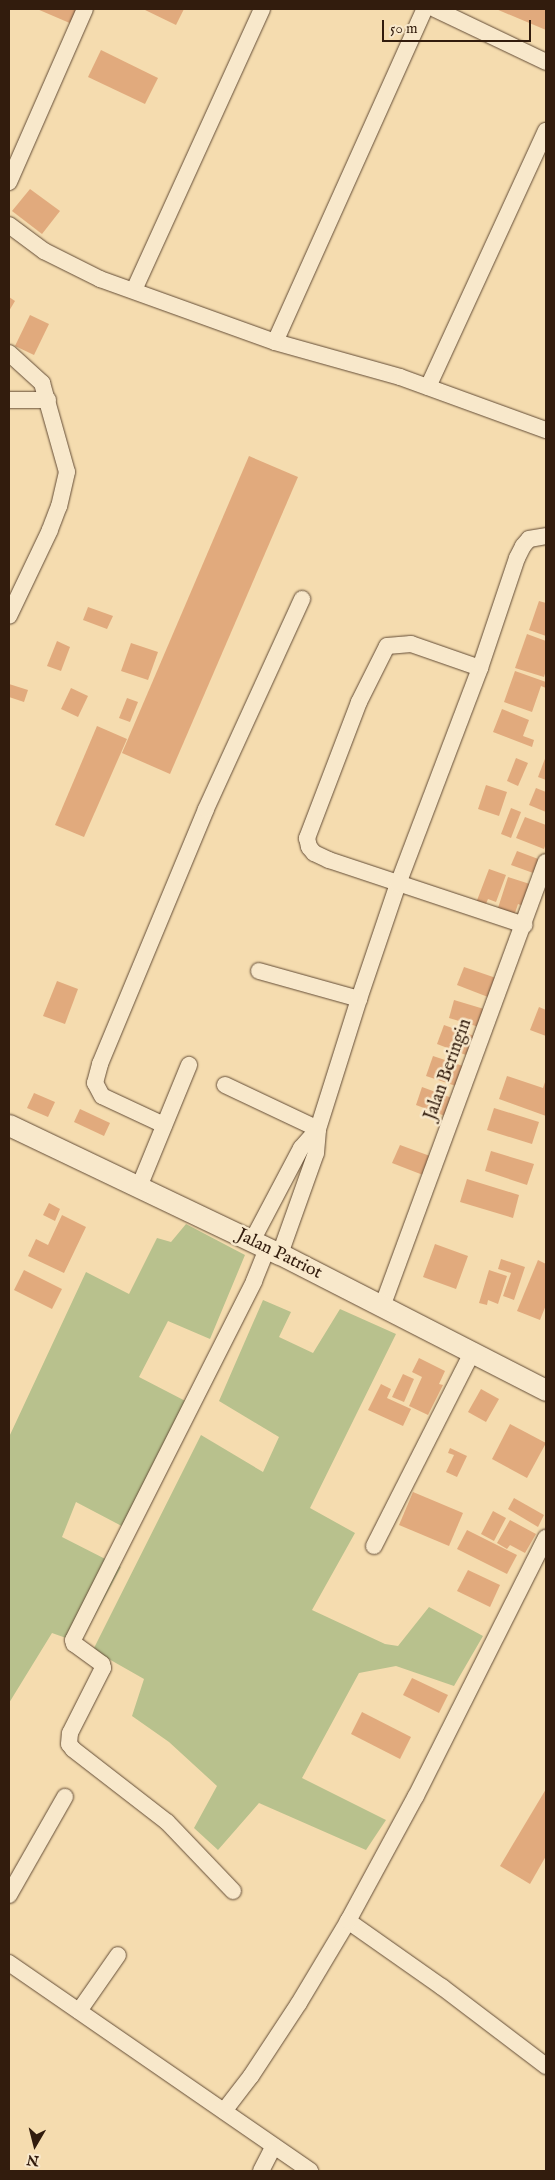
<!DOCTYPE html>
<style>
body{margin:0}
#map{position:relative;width:555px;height:2180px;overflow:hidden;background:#f5dcaf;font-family:"IM FELL English",serif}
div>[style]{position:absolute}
.green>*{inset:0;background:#b8c18d}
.building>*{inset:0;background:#e1aa7d}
.roads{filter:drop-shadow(0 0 1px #634c36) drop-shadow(0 0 1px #634c36)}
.minor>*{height:16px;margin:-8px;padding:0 8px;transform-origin:8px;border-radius:8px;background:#f8e8cb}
.tertiary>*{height:21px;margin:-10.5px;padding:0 10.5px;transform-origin:10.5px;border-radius:10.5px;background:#f8e8cb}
span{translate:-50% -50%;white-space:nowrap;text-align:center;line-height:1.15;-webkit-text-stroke:5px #f8e8cb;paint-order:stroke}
.street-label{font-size:18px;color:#321c0d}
.frame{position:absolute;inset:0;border:10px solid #321c0d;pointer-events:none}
.north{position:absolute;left:10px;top:2120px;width:50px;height:50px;-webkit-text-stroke:4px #f8e8cb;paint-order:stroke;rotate:188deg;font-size:14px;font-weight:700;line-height:20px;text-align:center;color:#321c0d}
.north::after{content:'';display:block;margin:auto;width:18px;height:22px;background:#321c0d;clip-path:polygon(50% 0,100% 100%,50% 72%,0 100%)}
.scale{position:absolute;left:382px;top:20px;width:149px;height:22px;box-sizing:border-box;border:2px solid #321c0d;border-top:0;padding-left:6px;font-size:15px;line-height:18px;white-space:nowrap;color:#321c0d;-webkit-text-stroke:4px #f8e8cb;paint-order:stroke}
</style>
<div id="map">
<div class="green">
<div style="clip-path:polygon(186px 1224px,245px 1255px,210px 1339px,168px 1321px,139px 1377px,197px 1407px,135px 1533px,76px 1502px,62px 1537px,121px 1567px,80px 1643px,52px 1633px,9px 1703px,9px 1437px,86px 1272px,129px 1294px,157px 1238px,171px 1242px)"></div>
<div style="clip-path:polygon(263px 1300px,291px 1312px,279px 1337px,313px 1353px,340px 1309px,396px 1334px,310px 1508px,355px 1533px,312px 1610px,385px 1644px,398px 1646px,429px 1607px,483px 1636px,454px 1686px,396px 1666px,359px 1673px,302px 1778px,386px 1820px,366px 1850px,259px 1803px,218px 1850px,194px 1828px,217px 1786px,169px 1742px,132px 1716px,144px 1679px,93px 1650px,201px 1435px,263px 1472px,279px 1437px,219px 1401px)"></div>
</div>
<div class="building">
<div style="clip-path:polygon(37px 9px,79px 9px,72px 24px)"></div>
<div style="clip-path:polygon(143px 9px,184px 9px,176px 25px)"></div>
<div style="clip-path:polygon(496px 9px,546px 9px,546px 30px)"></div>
<div style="clip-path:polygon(101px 50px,158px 78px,145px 104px,88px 77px)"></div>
<div style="clip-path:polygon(30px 189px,60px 211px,42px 234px,12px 211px)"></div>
<div style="clip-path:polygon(9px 297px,15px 301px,9px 311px)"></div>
<div style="clip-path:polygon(30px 315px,49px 324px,34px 355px,15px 346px)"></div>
<div style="clip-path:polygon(249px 456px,298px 477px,170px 774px,122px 753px)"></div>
<div style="clip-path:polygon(539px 601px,546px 603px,546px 636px,529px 630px)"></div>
<div style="clip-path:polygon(88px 607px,113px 616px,107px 629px,83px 620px)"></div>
<div style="clip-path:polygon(527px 634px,546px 641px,546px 670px,544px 677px,515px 668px)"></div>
<div style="clip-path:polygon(57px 641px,70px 647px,61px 671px,47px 666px)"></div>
<div style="clip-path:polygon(131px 643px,158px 652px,148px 680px,121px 671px)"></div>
<div style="clip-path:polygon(515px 671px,546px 682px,546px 688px,541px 686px,532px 712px,504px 702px)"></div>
<div style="clip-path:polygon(9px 684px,28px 690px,24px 702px,9px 697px)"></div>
<div style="clip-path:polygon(71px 688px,88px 696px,78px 717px,61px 709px)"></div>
<div style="clip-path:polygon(127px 698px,138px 702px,130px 722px,119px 718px)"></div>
<div style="clip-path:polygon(502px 709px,529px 720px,523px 736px,534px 740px,532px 747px,493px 732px)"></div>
<div style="clip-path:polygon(97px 726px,127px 739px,84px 837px,55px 825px)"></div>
<div style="clip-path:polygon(546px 756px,546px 780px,538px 777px)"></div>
<div style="clip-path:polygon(516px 758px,528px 763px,518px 786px,507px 781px)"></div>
<div style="clip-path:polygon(486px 785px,507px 792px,499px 816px,478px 809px)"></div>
<div style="clip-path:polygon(536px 788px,546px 792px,546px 812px,529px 805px)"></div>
<div style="clip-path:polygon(511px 808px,521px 812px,511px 838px,501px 834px)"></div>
<div style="clip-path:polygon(525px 817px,546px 825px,546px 843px,544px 849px,516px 838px)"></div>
<div style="clip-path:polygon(517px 851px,541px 860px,536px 874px,511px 865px)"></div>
<div style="clip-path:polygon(489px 869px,506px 875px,496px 902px,488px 899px,485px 906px,476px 903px)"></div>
<div style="clip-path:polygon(508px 877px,533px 885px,526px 907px,518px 904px,514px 916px,497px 911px)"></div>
<div style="clip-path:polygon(464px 967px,496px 978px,488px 997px,457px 985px)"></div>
<div style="clip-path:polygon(57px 981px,78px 989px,65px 1024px,43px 1016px)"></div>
<div style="clip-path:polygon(454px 1000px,484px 1009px,479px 1027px,449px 1018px)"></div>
<div style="clip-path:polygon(539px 1007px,546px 1010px,546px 1036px,530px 1030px)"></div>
<div style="clip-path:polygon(444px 1025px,474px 1036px,466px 1055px,437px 1044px)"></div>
<div style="clip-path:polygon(433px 1056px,463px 1066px,456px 1086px,426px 1076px)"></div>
<div style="clip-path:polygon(507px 1076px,543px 1088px,546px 1079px,546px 1116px,499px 1099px)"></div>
<div style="clip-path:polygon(422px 1087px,452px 1098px,445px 1116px,416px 1105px)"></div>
<div style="clip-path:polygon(34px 1093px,55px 1102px,48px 1117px,27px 1108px)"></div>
<div style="clip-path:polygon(494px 1108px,539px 1122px,532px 1144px,487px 1130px)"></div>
<div style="clip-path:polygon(80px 1109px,110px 1123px,104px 1136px,74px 1122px)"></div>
<div style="clip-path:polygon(400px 1145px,430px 1156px,423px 1175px,392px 1163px)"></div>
<div style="clip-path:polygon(491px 1151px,534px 1164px,527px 1185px,485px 1171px)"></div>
<div style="clip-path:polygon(467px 1179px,519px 1195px,513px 1218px,460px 1202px)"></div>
<div style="clip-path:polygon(49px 1203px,60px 1209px,55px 1221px,43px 1215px)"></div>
<div style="clip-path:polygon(62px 1215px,86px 1227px,64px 1273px,28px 1256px,36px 1239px,48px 1245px)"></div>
<div style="clip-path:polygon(435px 1244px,468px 1256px,456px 1289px,423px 1277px)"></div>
<div style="clip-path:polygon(501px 1259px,525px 1267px,514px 1300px,503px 1296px,511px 1273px,498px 1269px)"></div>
<div style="clip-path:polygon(538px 1260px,546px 1264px,546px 1305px,540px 1320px,517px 1311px)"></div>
<div style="clip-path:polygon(24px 1270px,62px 1289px,52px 1309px,14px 1290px)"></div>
<div style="clip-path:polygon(489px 1270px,507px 1276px,498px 1304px,488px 1300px,487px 1305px,479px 1303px)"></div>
<div style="clip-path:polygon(419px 1358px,445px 1371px,439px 1384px,443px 1385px,428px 1415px,409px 1406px,422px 1377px,412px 1372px)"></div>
<div style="clip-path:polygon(403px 1374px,414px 1379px,404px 1402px,392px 1397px)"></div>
<div style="clip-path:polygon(381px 1384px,391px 1389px,387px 1398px,411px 1409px,403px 1426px,368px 1410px)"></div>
<div style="clip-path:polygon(481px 1389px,499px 1399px,486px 1422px,468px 1412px)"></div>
<div style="clip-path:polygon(510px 1424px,546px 1443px,527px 1478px,492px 1459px)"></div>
<div style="clip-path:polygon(450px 1448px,467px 1456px,457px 1477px,446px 1472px,454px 1455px,448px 1453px)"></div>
<div style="clip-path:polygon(413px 1492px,463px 1513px,449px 1546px,399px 1525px)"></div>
<div style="clip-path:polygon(514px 1498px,544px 1515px,538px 1527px,508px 1509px)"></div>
<div style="clip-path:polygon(493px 1511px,506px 1518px,494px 1541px,481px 1534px)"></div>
<div style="clip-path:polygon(510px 1520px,536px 1534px,525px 1553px,510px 1545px,507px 1549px,497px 1543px)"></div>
<div style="clip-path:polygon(467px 1530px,517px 1555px,507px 1574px,457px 1549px)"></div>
<div style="clip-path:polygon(468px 1570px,500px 1585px,490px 1607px,457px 1591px)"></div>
<div style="clip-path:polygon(412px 1678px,448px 1695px,439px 1713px,403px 1695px)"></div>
<div style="clip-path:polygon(362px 1712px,411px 1737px,400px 1759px,351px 1734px)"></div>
<div style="clip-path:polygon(546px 1789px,546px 1856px,530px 1884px,500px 1866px)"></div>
</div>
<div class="roads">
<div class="minor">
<div style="left:435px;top:9px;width:123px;rotate:25.5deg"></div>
<div style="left:9px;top:182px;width:189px;rotate:-66.3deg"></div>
<div style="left:9px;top:225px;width:44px;rotate:36.6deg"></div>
<div style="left:44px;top:251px;width:63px;rotate:26.6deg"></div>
<div style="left:100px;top:279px;width:186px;rotate:19.8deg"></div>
<div style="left:275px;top:342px;width:130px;rotate:15.6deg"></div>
<div style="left:400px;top:377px;width:155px;rotate:20deg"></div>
<div style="left:134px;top:290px;width:309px;rotate:-65.5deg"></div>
<div style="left:275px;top:342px;width:365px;rotate:-65.8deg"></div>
<div style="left:9px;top:353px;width:45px;rotate:42.3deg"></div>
<div style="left:42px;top:383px;width:92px;rotate:74.3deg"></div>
<div style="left:67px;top:472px;width:35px;rotate:103deg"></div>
<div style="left:59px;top:506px;width:26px;rotate:111deg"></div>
<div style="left:50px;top:530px;width:95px;rotate:115.5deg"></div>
<div style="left:428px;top:387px;width:282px;rotate:-65.3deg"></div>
<div style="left:9px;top:400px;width:39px"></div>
<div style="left:480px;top:668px;width:73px;rotate:-160.8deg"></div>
<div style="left:411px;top:644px;width:24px;rotate:175deg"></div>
<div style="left:387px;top:646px;width:63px;rotate:116.6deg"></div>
<div style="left:359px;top:702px;width:146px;rotate:110.9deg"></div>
<div style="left:307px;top:838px;width:9px;rotate:77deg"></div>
<div style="left:309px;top:847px;width:8px;rotate:50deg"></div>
<div style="left:314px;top:853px;width:17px;rotate:25deg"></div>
<div style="left:329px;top:860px;width:206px;rotate:18.4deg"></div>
<div style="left:259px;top:971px;width:104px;rotate:15.6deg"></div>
<div style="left:225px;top:1085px;width:103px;rotate:25.3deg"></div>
<div style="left:164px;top:1125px;width:68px;rotate:-154.9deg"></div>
<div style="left:102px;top:1096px;width:15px;rotate:-118deg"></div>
<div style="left:95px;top:1083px;width:20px;rotate:-75deg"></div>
<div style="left:100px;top:1064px;width:276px;rotate:-67.4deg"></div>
<div style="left:206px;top:809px;width:231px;rotate:-65.4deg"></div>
<div style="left:139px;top:1187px;width:132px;rotate:-67.7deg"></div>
<div style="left:252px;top:1241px;width:105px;rotate:-62.2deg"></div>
<div style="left:301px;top:1148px;width:25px;rotate:-48deg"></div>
<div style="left:280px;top:1254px;width:107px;rotate:-70.4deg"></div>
<div style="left:316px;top:1153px;width:24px;rotate:-85deg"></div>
<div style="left:318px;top:1129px;width:136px;rotate:-72.5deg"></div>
<div style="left:359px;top:999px;width:121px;rotate:-71.3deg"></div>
<div style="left:398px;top:884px;width:231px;rotate:-69.2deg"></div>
<div style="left:480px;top:668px;width:116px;rotate:-71.4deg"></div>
<div style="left:517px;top:558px;width:13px;rotate:-63deg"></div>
<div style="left:523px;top:546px;width:9px;rotate:-49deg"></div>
<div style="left:529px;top:539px;width:17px;rotate:-10deg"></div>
<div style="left:382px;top:1307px;width:474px;rotate:-69.8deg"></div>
<div style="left:374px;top:1546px;width:216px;rotate:-63.1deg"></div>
<div style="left:233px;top:1891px;width:95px;rotate:-133.7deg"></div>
<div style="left:167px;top:1822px;width:119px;rotate:-142.2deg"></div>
<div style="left:73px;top:1749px;width:6px;rotate:-129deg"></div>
<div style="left:69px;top:1744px;width:11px;rotate:-85deg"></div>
<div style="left:70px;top:1733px;width:73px;rotate:-63.1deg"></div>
<div style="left:103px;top:1668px;width:4px;rotate:-104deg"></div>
<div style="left:102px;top:1664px;width:34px;rotate:-144deg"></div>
<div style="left:74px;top:1644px;width:4px;rotate:-104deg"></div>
<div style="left:73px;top:1640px;width:402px;rotate:-63.2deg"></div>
<div style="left:254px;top:1281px;width:35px;rotate:-68deg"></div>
<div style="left:9px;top:1895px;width:113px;rotate:-60.3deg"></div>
<div style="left:348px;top:1921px;width:115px;rotate:35.1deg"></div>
<div style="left:442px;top:1987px;width:131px;rotate:37.2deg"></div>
<div style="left:9px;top:1963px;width:366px;rotate:34.6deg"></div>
<div style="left:79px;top:2011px;width:68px;rotate:-55.1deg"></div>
<div style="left:224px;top:2111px;width:44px;rotate:-52.4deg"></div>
<div style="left:251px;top:2076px;width:87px;rotate:-56.7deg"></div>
<div style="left:299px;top:2003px;width:96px;rotate:-59.1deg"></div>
<div style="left:348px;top:1921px;width:142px;rotate:-61.5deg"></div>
<div style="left:416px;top:1796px;width:289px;rotate:-63.3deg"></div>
<div style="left:261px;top:2171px;width:28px;rotate:-63deg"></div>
</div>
<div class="tertiary">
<div style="left:9px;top:1125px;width:300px;rotate:25.5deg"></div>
<div style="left:280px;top:1254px;width:299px;rotate:27.1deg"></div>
</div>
</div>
<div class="street-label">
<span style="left:449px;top:1070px;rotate:-70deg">Jalan Beringin</span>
<span style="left:279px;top:1255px;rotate:26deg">Jalan Patriot</span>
</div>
<div class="frame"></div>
<div class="north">N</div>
<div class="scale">50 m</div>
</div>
